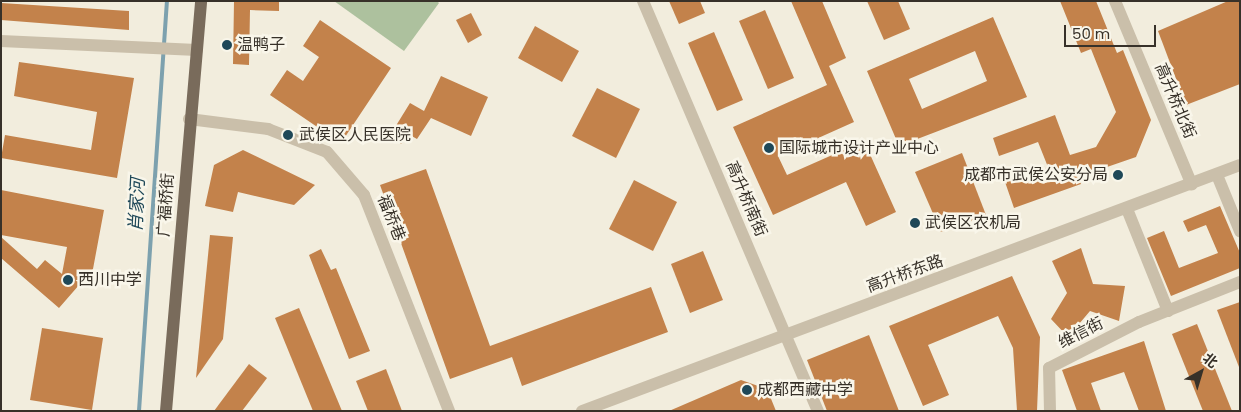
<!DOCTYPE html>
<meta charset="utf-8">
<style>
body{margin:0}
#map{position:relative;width:1241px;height:412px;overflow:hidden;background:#f2eddd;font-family:Poppins,"Noto Sans SC",sans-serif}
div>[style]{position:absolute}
.green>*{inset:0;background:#adc19e}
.stream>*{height:4px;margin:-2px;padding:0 2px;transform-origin:2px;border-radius:2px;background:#7da1ae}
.building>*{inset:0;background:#c3824b}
.minor>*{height:12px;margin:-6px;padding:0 6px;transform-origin:6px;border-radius:6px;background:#cabfaa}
.major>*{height:12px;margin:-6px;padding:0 6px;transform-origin:6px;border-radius:6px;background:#796b5b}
.dots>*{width:14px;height:14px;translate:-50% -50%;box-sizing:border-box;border:2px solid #f9f6ea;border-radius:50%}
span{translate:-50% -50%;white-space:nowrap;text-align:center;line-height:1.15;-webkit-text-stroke:5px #f9f6ea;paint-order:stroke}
.poi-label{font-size:16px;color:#373129}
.left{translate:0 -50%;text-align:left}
.right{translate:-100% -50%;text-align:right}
.street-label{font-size:16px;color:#373129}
.water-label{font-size:18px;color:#1f4858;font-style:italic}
.frame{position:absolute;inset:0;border:2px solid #373129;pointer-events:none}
.north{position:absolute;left:1176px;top:347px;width:50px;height:50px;-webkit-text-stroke:4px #f9f6ea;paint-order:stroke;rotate:39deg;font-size:14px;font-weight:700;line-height:20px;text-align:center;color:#373129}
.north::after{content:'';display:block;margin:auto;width:18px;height:22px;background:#373129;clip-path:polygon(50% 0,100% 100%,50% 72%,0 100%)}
.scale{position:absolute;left:1064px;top:25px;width:92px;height:22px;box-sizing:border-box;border:2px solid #373129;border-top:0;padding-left:6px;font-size:15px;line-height:18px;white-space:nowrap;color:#373129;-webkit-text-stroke:4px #f9f6ea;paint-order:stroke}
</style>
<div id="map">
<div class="green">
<div style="clip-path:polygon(334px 1px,437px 1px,439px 3px,404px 51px)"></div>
</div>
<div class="stream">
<div style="left:139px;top:411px;width:411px;rotate:-86.1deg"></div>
</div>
<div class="building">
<div style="clip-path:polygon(234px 1px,279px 1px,279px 11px,250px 10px,249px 65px,233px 64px)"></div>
<div style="clip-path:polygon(669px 1px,700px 1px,705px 13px,679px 24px)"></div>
<div style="clip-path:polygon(791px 1px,822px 1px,846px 58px,829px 66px,854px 122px,778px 156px,787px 175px,864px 141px,896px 212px,866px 226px,846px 182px,773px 215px,733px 127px,827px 85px)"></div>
<div style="clip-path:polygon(867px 1px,898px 1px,910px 29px,884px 40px)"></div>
<div style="clip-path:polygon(1060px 1px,1096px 1px,1117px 53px,1123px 50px,1151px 120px,1136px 157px,1078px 177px,1081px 184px,1014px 208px,1005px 182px,1048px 167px,1038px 142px,999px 156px,993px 138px,1055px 115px,1070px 155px,1096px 147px,1116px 112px,1091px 49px,1081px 53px)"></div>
<div style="clip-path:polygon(1228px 1px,1240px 1px,1240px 84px,1186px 105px,1158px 31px)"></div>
<div style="clip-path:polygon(1px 3px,129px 11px,129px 30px,1px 20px)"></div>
<div style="clip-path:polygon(765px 10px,794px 78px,768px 89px,739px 21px)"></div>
<div style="clip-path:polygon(471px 13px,482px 35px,468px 43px,456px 20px)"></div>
<div style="clip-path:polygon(evenodd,993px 17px,1027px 97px,899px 146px,867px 71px,993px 17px,975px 51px,987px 81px,922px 109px,909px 79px,975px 51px)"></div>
<div style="clip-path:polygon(320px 20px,391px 68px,341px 143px,270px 95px,287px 70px,303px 81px,319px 57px,303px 46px)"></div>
<div style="clip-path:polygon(535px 26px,579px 51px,562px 82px,518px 58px)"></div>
<div style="clip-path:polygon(714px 32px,743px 100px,717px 111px,688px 43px)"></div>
<div style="clip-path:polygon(19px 62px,134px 78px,117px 178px,1px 158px,5px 135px,91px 150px,97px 112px,14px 96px)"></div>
<div style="clip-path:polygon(441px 76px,488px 97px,471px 136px,431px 118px,417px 139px,408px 134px,401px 144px,389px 137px,410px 103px,424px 111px)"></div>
<div style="clip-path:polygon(597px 88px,640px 109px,616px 158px,572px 136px)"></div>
<div style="clip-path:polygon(243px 150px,315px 185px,294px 205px,238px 192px,233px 212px,205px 206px,214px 165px)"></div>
<div style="clip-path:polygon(962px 153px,986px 215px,941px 232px,915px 172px)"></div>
<div style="clip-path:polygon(426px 169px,490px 346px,651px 287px,668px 332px,522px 386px,512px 357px,450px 379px,380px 185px)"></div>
<div style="clip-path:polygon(634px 180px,677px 202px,653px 251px,609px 229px)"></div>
<div style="clip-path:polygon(1px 190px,104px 210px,93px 269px,59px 308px,1px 258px,1px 237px,37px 269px,45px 260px,62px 274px,67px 247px,1px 235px)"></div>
<div style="clip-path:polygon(1220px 206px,1240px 253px,1240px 268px,1171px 296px,1147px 238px,1164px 231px,1179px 268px,1218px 253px,1206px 225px,1188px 232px,1183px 221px)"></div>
<div style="clip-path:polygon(210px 235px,233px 237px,223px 339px,196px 378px)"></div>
<div style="clip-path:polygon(1081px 248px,1093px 284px,1125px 286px,1119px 321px,1090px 311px,1068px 337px,1051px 319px,1067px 293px,1052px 261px)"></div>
<div style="clip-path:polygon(321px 249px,331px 270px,336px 268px,370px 351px,349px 359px,309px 255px)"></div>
<div style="clip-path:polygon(703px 251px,723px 300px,690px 313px,671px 264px)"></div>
<div style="clip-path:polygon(1012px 276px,1040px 337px,1037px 411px,1017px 411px,1013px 348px,998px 316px,928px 345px,949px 395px,923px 406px,889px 326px)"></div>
<div style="clip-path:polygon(1240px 302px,1240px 367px,1239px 367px,1217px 310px)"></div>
<div style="clip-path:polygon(299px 308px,342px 411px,313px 411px,275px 318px)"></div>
<div style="clip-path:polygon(1197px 324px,1232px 411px,1203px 411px,1172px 334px)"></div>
<div style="clip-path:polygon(42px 328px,103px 338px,92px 410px,30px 400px)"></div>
<div style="clip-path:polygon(869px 335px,899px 411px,827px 411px,807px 360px)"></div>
<div style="clip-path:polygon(1144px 341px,1166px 411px,1139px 411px,1124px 372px,1091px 383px,1101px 411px,1077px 411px,1062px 370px)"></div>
<div style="clip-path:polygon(249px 364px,267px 378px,242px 411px,214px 411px)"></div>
<div style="clip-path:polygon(386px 369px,402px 411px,368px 411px,356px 381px)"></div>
<div style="clip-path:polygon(741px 380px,767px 389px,776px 411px,669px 411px)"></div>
</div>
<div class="minor">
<div style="left:643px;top:1px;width:446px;rotate:66.9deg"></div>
<div style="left:1115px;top:1px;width:199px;rotate:67.3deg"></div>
<div style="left:1px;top:41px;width:196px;rotate:2.6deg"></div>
<div style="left:189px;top:119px;width:80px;rotate:7.2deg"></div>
<div style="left:268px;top:129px;width:63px;rotate:21.3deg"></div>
<div style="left:327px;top:152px;width:57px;rotate:49.3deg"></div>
<div style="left:364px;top:195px;width:232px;rotate:68.5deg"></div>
<div style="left:1217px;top:175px;width:61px;rotate:67.7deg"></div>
<div style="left:1127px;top:209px;width:110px;rotate:68.1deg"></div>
<div style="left:582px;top:411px;width:702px;rotate:-20.5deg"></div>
<div style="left:1050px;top:411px;width:43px;rotate:-91.3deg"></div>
<div style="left:1049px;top:368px;width:101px;rotate:-27.1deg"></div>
<div style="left:1139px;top:322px;width:109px;rotate:-21.6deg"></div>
</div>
<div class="major">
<div style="left:166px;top:411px;width:411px;rotate:-85.1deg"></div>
</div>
<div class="dots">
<div style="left:227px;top:45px;background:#1f4858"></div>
<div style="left:288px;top:135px;background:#1f4858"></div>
<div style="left:769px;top:148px;background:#1f4858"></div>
<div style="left:1118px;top:175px;background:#1f4858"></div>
<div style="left:915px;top:223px;background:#1f4858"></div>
<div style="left:68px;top:280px;background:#1f4858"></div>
<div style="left:747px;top:390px;background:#1f4858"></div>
</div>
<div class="poi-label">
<span class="left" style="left:237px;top:45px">温鸭子</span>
<span class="left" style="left:299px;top:135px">武侯区人民医院</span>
<span class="left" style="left:779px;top:148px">国际城市设计产业中心</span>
<span class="right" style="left:1108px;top:175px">成都市武侯公安分局</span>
<span class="left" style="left:925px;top:223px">武侯区农机局</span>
<span class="left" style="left:78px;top:280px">西川中学</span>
<span class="left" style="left:757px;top:390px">成都西藏中学</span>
</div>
<div class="street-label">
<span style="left:1175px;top:101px;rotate:67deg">高升桥北街</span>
<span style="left:746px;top:199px;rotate:67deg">高升桥南街</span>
<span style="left:166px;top:205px;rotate:-86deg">广福桥街</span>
<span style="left:391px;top:218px;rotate:68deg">福桥巷</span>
<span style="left:905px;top:274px;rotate:-20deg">高升桥东路</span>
<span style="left:1081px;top:333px;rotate:-27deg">维信街</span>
</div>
<div class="water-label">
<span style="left:137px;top:205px;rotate:-87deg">肖家河</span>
</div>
<div class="frame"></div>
<div class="north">北</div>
<div class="scale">50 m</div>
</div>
